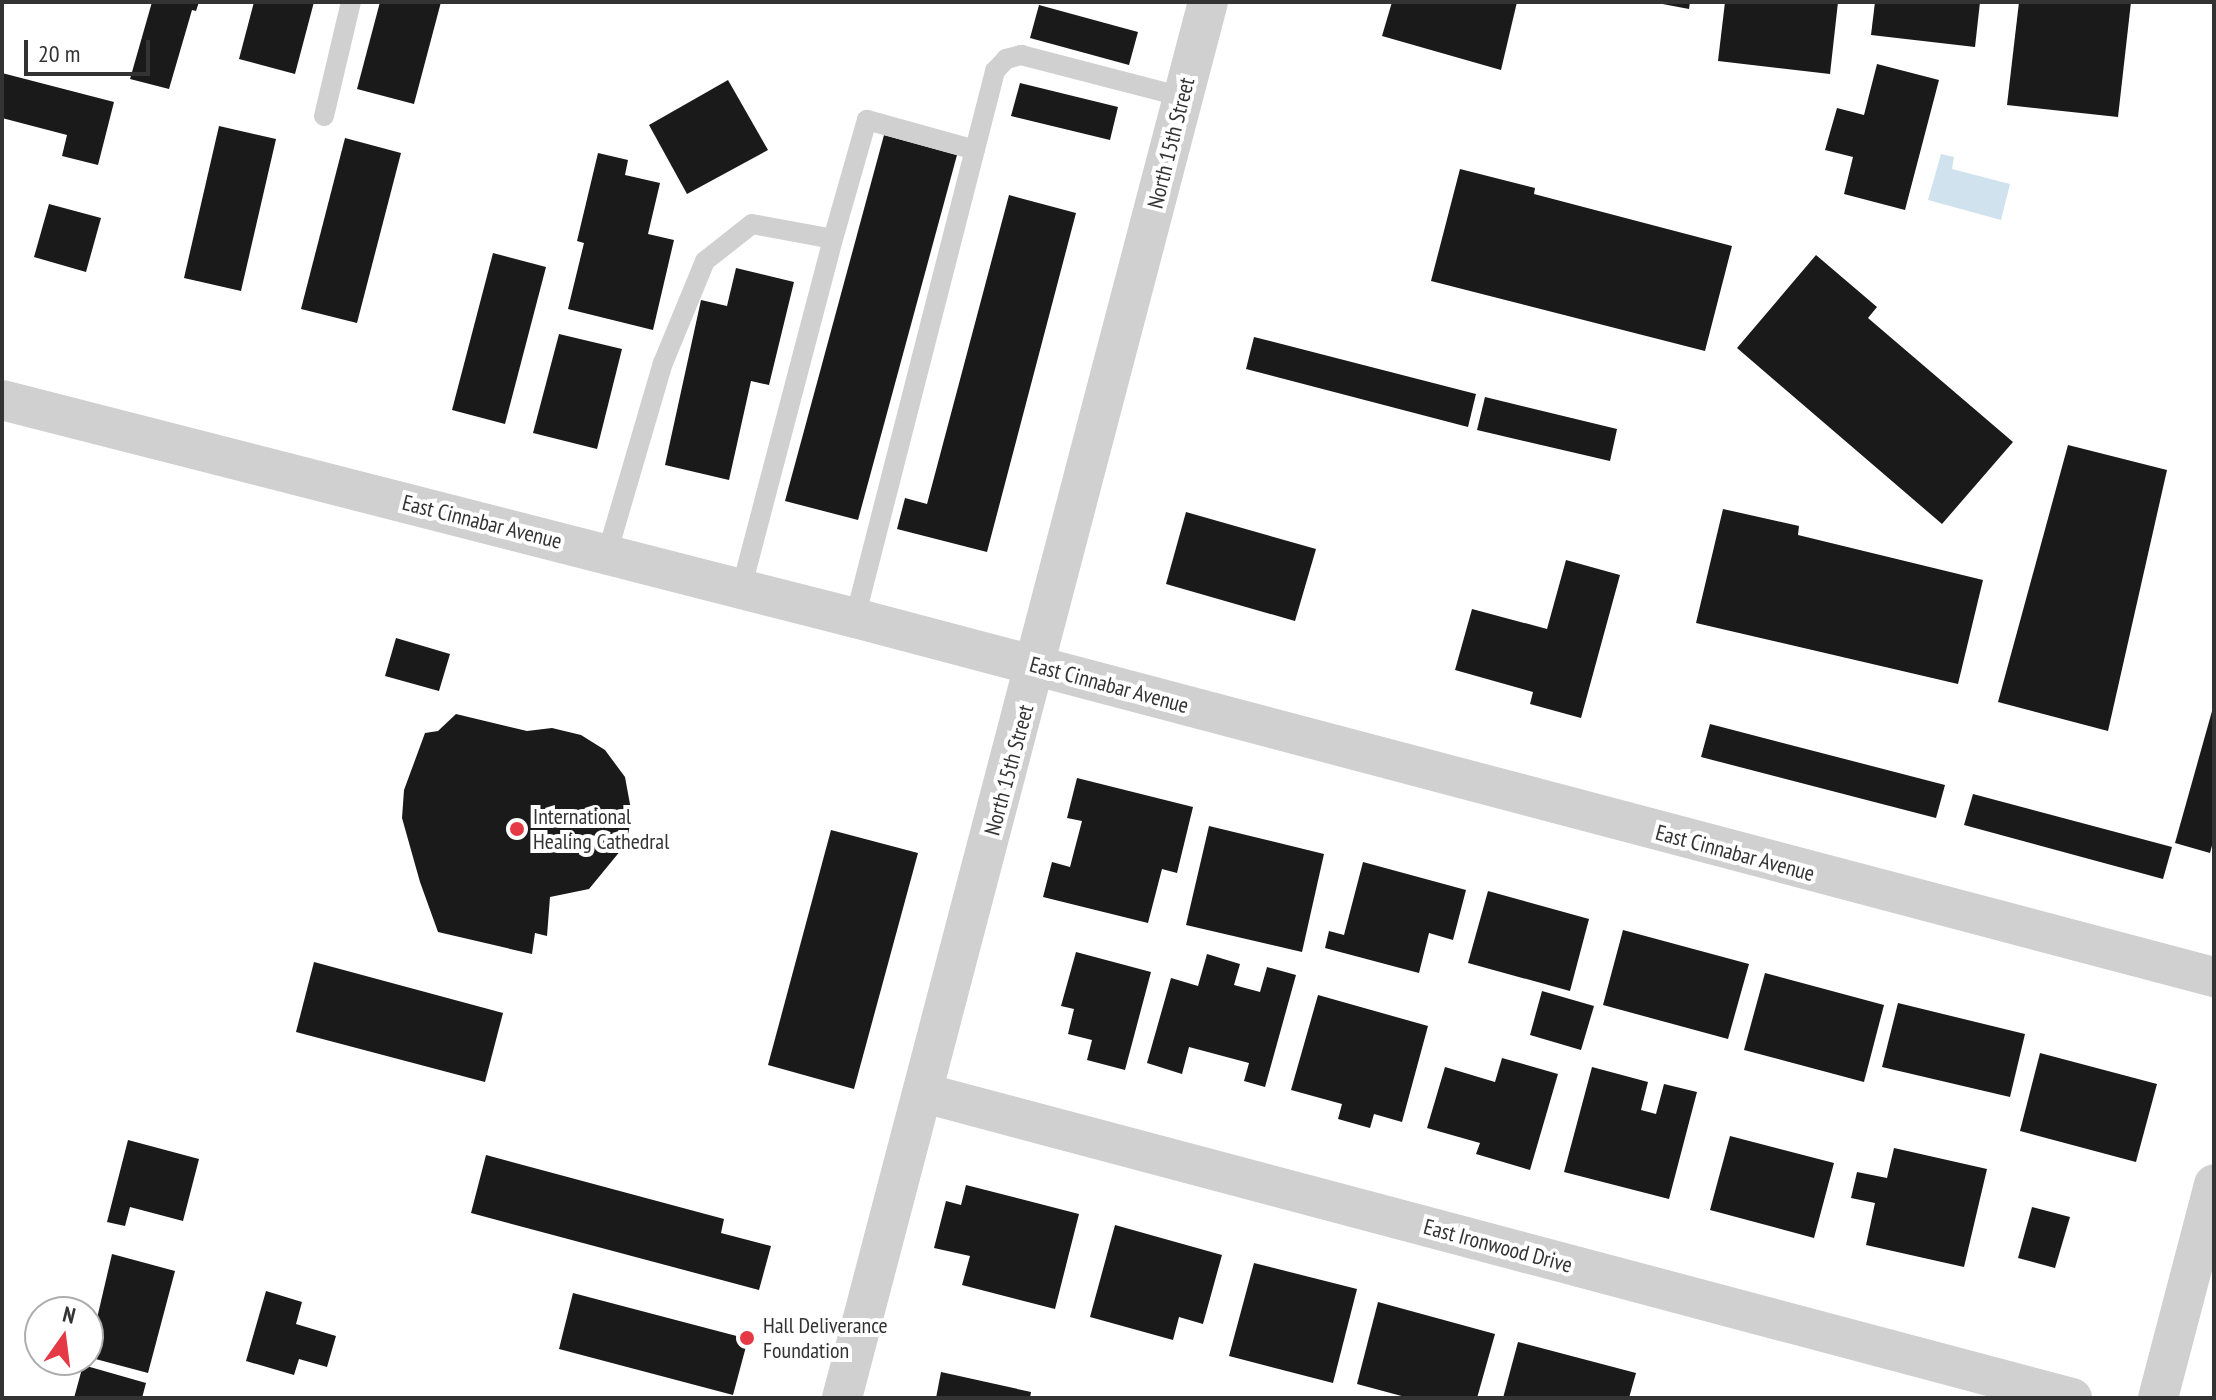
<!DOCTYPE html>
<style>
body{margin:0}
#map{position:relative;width:2216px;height:1400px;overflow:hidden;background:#fff;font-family:"PT Sans Narrow",sans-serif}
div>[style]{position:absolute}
.water>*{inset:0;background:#cfe2ee}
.building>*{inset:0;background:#1a1a1a}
.service>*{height:20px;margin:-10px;padding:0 10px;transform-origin:10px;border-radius:10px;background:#d0d0d0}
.minor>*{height:40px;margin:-20px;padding:0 20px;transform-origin:20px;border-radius:20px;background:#d0d0d0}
.dots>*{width:22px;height:22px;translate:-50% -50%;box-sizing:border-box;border:4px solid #fff;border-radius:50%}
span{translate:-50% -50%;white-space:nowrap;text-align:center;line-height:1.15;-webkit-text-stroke:8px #fff;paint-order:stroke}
.street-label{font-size:22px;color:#333}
.poi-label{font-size:22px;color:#333}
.left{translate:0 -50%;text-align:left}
.frame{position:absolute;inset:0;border:4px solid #333;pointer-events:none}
.north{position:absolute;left:24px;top:1296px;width:80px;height:80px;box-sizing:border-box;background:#fff;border:2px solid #adadad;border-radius:50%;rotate:14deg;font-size:22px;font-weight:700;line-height:32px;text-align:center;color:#333}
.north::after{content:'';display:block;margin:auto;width:28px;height:36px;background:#e63946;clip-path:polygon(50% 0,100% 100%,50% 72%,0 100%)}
.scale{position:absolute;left:24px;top:40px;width:126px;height:36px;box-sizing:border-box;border:4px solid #333;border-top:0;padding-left:10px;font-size:24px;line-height:28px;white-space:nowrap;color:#333;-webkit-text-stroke:6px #fff;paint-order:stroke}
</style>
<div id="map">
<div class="water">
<div style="clip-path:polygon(1941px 154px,1954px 157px,1952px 169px,2010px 184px,2001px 220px,1928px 200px)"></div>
</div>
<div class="building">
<div style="clip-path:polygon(152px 2px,199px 2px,196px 11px,192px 10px,169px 89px,130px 79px)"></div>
<div style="clip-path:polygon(254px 2px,314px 2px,295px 74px,239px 59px)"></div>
<div style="clip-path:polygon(380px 2px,441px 2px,414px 104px,357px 89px)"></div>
<div style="clip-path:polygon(1392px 2px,1517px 2px,1501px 70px,1382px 36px)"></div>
<div style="clip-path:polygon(1652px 2px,1690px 2px,1689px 9px)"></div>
<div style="clip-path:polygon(1725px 2px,1838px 2px,1830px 74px,1718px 61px)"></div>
<div style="clip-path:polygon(1875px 2px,1980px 2px,1975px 47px,1871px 35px)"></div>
<div style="clip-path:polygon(2019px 2px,2131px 2px,2118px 117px,2007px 105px)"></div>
<div style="clip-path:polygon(1039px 5px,1138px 32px,1129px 65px,1030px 38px)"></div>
<div style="clip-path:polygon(1877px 64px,1939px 80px,1905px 210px,1844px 194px,1853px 157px,1825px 150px,1837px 108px,1864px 115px)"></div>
<div style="clip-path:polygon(2px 73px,114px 102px,98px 165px,62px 156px,67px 135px,2px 118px)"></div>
<div style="clip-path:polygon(728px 80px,768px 150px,687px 194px,649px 125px)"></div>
<div style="clip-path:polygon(1020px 83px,1118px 107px,1110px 140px,1011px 116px)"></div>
<div style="clip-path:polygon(219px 126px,276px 139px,241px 291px,184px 278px)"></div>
<div style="clip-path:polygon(884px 135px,957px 155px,858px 520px,785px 501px)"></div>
<div style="clip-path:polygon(345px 138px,401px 153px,357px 323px,301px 309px)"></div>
<div style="clip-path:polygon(598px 153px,628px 160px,625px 175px,660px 183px,648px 234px,674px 240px,653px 330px,568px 309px,584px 243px,577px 241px)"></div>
<div style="clip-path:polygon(1460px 169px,1535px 188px,1534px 194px,1732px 246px,1705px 351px,1431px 281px)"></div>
<div style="clip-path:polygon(1009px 195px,1076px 213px,987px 552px,897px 529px,905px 498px,927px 504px)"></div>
<div style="clip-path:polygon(49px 204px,101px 218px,86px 272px,34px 257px)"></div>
<div style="clip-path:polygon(493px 253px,546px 267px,505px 424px,452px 410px)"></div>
<div style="clip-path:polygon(1816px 255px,1877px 307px,1868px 318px,2013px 442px,1942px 524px,1737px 348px)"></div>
<div style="clip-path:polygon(736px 268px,794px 282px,769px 385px,751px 381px,729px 480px,665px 465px,701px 300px,727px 306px)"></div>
<div style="clip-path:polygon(559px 334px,622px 349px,597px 449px,533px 433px)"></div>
<div style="clip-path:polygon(1254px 337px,1476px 394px,1468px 427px,1246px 369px)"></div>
<div style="clip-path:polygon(1485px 397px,1617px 429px,1610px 461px,1477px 430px)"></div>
<div style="clip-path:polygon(2068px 445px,2167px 470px,2108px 731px,1998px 702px)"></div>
<div style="clip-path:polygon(1723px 509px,1799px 526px,1798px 535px,1983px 580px,1958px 684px,1696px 623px)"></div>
<div style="clip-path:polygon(1186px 512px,1316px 549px,1295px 621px,1166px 584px)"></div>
<div style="clip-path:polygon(1566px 560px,1620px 575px,1581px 718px,1530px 704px,1533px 692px,1455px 670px,1472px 609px,1547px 629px)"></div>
<div style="clip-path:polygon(396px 638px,450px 654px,439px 691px,385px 676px)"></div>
<div style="clip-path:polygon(2214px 704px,2214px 838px,2210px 853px,2175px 843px)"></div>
<div style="clip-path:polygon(456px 714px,527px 731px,552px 728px,581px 735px,605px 750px,625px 777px,632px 815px,626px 844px,589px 889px,550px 897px,547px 936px,535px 933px,532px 954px,438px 932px,420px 882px,402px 818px,404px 790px,425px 733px,438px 731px)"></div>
<div style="clip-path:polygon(1710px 724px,1945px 785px,1936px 818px,1701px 757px)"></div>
<div style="clip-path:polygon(1077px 778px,1193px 807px,1177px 873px,1162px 869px,1148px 923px,1043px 897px,1052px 862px,1070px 867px,1082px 821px,1067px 818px)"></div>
<div style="clip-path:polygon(1973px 794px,2172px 847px,2163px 879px,1964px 825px)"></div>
<div style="clip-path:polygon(1209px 826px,1324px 854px,1302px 952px,1186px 925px)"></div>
<div style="clip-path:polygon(831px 830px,918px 853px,854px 1089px,768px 1065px)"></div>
<div style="clip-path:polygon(1363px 862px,1466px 890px,1453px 940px,1429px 933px,1419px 973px,1325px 948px,1329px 931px,1344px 935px)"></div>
<div style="clip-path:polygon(1488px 891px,1589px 919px,1570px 991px,1468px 963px)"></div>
<div style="clip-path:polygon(1623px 930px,1749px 964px,1728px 1039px,1603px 1005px)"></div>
<div style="clip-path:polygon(1076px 952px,1151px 972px,1125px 1070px,1087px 1060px,1092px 1040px,1068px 1034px,1074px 1009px,1061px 1006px)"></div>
<div style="clip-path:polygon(1207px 954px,1240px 964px,1234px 985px,1260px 992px,1267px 967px,1296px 975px,1265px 1087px,1244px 1081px,1249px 1063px,1189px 1047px,1182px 1074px,1147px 1063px,1171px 978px,1198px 986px)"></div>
<div style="clip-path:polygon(314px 962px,503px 1013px,485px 1082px,296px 1032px)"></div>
<div style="clip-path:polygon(1765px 973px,1884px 1005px,1864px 1082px,1744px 1050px)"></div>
<div style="clip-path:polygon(1542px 991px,1594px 1006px,1581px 1050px,1530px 1035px)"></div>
<div style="clip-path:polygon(1318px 995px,1428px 1026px,1402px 1122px,1374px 1114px,1370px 1128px,1338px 1119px,1342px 1104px,1291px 1090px)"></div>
<div style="clip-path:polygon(1898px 1003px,2025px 1034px,2010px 1097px,1882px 1067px)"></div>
<div style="clip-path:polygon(2040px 1053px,2157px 1084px,2136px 1162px,2020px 1131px)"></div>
<div style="clip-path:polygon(1502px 1058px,1558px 1074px,1530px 1170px,1476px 1154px,1480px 1143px,1427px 1128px,1445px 1067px,1495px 1082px)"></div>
<div style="clip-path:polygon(1592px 1067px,1648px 1082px,1641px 1110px,1656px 1114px,1664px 1084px,1697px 1092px,1669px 1199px,1564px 1172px)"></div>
<div style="clip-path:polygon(1730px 1136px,1834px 1163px,1814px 1238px,1710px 1210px)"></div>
<div style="clip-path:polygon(128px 1140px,199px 1159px,183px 1221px,130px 1207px,125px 1226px,107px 1222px)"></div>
<div style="clip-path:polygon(1894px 1148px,1987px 1169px,1964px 1267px,1866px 1245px,1875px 1203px,1851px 1198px,1857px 1172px,1887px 1178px)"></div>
<div style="clip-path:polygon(486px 1155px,724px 1219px,721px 1233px,771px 1246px,759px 1290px,471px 1213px)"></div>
<div style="clip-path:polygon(966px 1185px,1079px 1214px,1055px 1309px,962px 1285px,970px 1256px,934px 1248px,946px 1201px,961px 1205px)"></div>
<div style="clip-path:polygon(2032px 1207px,2070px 1217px,2055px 1268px,2018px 1258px)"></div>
<div style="clip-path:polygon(1115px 1225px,1222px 1255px,1203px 1324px,1179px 1317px,1173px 1340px,1090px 1317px)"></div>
<div style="clip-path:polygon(112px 1254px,175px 1271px,148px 1373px,88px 1357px)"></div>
<div style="clip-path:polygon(1254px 1263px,1357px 1289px,1333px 1383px,1229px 1356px)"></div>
<div style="clip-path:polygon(266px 1291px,302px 1302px,296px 1324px,336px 1336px,327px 1367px,299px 1359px,294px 1375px,246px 1361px)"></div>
<div style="clip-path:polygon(573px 1293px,748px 1339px,733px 1395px,559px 1349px)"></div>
<div style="clip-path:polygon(1378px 1302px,1495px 1334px,1477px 1398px,1409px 1398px,1357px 1384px)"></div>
<div style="clip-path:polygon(1518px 1342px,1636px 1373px,1629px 1398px,1503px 1398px)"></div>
<div style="clip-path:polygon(83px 1365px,146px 1383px,142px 1398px,74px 1398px)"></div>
<div style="clip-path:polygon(941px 1372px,1031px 1392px,1030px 1398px,936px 1398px)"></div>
</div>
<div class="service">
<div style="left:324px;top:116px;width:117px;rotate:-76.7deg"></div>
<div style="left:833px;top:239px;width:124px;rotate:-74.1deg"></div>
<div style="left:867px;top:120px;width:112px;rotate:15.5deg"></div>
<div style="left:607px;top:554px;width:199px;rotate:-73.7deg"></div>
<div style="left:663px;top:363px;width:110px;rotate:-67.6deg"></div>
<div style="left:705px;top:261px;width:60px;rotate:-38.2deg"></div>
<div style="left:752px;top:224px;width:82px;rotate:10.5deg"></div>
<div style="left:833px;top:239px;width:362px;rotate:104.7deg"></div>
<div style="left:855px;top:618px;width:565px;rotate:-75.64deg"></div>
<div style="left:995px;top:71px;width:16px;rotate:-47deg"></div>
<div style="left:1006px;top:59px;width:16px;rotate:-15deg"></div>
<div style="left:1021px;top:55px;width:167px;rotate:14.5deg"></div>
</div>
<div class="minor">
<div style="left:2px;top:400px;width:880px;rotate:14.34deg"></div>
<div style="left:855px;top:618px;width:1406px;rotate:14.8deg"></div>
<div style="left:924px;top:1093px;width:1188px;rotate:14.88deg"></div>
<div style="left:842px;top:1398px;width:1443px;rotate:-75.31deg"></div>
<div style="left:2158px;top:1398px;width:221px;rotate:-75.3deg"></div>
</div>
<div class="dots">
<div style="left:517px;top:829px;background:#e63946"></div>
<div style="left:747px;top:1338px;background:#e63946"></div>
</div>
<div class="street-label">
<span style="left:1171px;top:143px;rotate:-76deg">North 15th Street</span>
<span style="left:482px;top:522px;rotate:14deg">East Cinnabar Avenue</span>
<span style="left:1109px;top:685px;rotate:15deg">East Cinnabar Avenue</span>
<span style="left:1009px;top:770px;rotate:-75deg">North 15th Street</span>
<span style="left:1735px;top:853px;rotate:15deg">East Cinnabar Avenue</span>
<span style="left:1498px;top:1246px;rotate:15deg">East Ironwood Drive</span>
</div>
<div class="poi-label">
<span class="left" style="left:533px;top:829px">International<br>Healing Cathedral</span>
<span class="left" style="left:763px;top:1338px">Hall Deliverance<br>Foundation</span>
</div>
<div class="frame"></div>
<div class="north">N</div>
<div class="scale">20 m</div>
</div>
